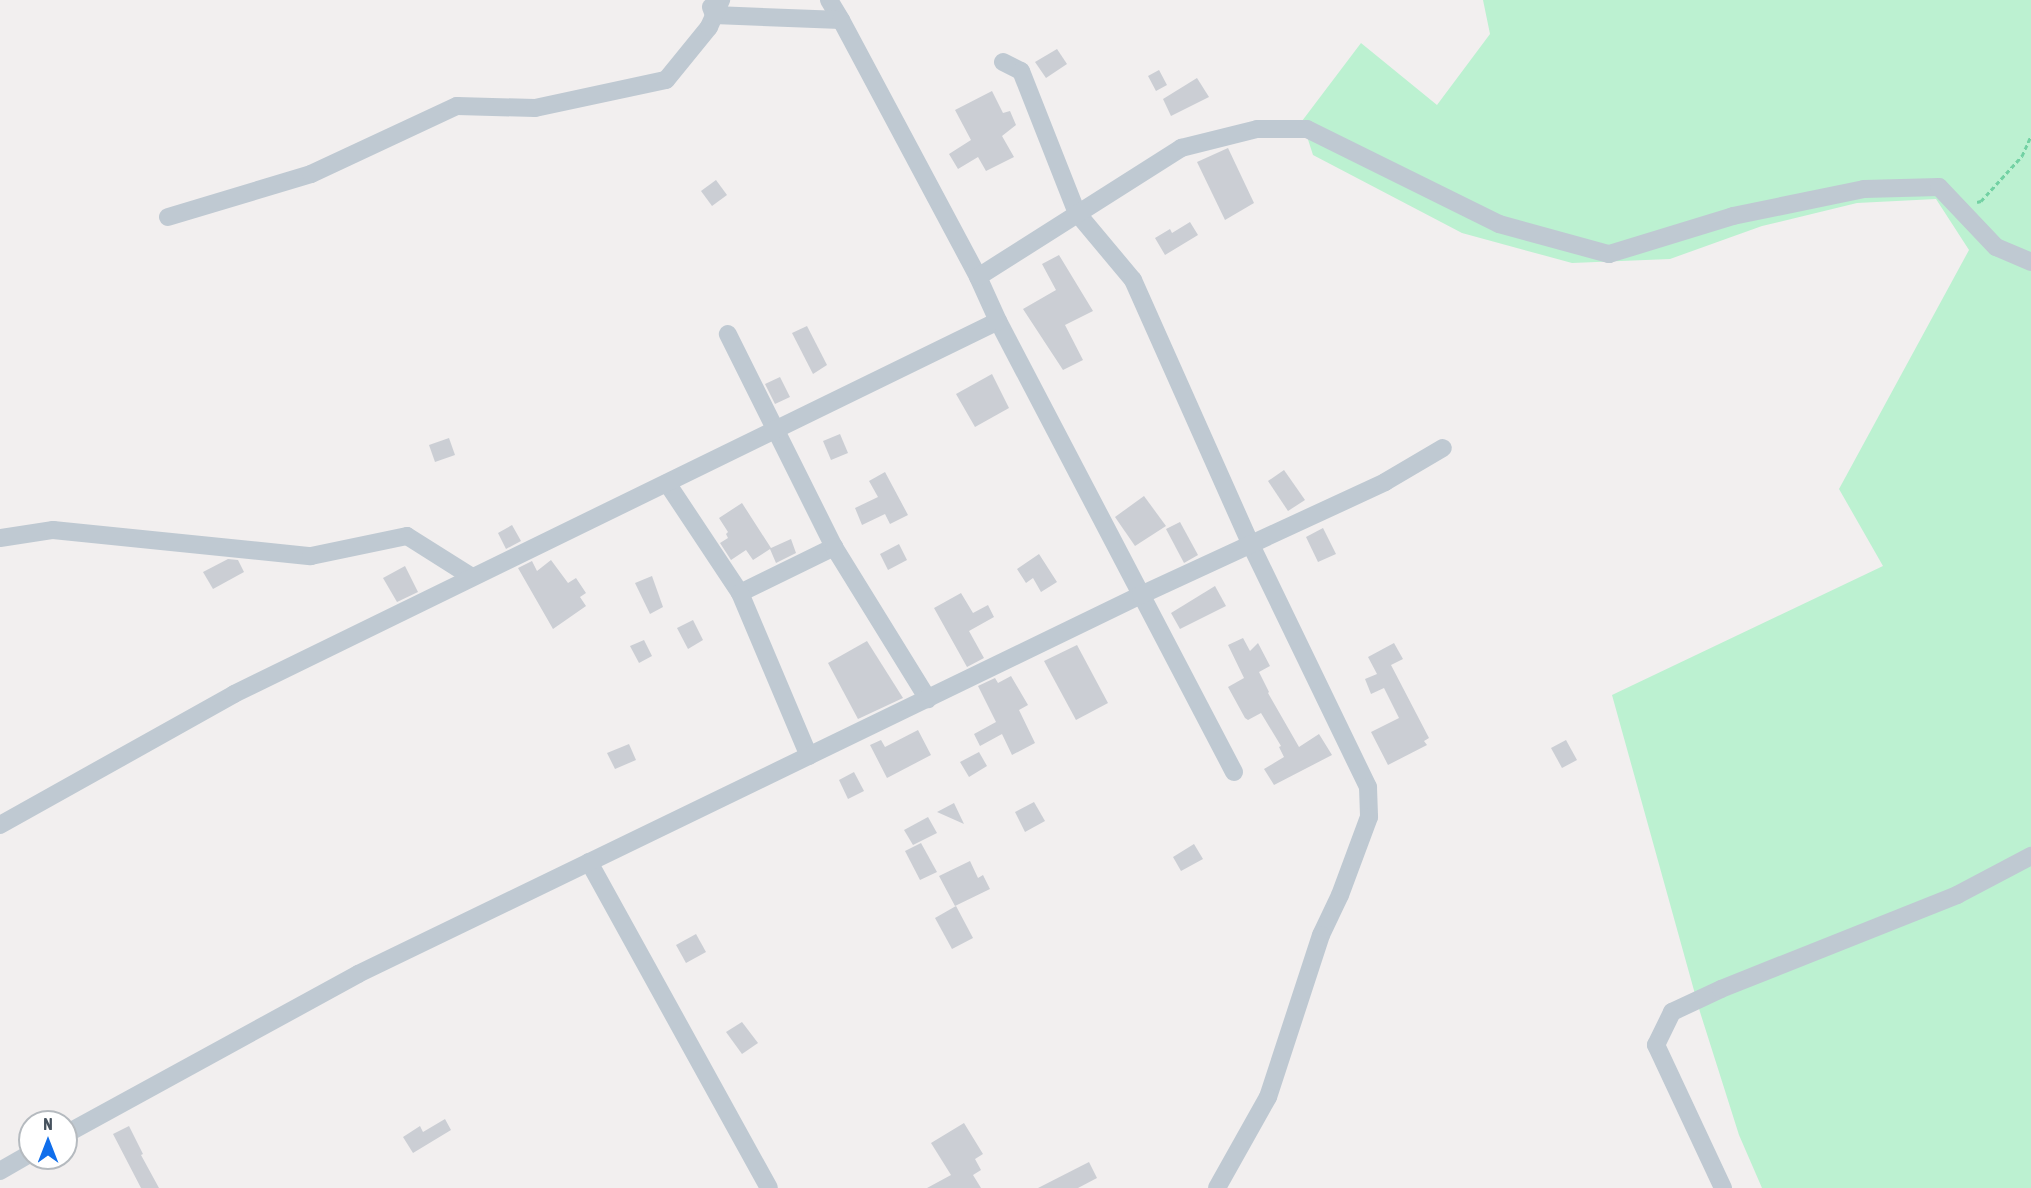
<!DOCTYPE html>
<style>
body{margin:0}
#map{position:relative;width:2031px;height:1188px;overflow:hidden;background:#f2efef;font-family:"Asap Condensed",sans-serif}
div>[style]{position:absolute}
.green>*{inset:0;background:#bcf1d1}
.building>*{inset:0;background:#cbced4}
.path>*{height:3px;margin-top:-1.5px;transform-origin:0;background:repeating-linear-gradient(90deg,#72d1a3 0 4.5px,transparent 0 7.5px)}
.minor>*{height:18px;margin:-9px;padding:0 9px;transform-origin:9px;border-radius:9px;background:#bfc9d2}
span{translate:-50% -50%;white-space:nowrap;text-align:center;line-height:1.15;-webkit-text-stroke:6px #fff;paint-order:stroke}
.north{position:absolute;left:18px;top:1110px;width:60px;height:60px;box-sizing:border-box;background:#fff;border:2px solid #b5babf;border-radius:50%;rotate:0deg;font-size:16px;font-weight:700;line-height:24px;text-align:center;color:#46525e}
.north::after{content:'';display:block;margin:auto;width:21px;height:27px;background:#106eeb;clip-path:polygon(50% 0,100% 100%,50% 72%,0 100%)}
</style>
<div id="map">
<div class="green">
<div style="clip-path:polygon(1483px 0,2031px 0,2031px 1188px,1762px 1188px,1739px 1135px,1700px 1012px,1612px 695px,1883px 566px,1839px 489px,1969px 250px,1936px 199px,1857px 203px,1762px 226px,1670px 259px,1572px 263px,1462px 233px,1313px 155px,1302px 121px,1361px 43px,1437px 105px,1490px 34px)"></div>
</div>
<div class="building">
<div style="clip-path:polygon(1057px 49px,1067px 64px,1046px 78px,1035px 62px)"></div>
<div style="clip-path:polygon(1159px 70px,1167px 85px,1156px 91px,1148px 76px)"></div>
<div style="clip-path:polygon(1197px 78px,1209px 97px,1171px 116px,1163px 99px)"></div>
<div style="clip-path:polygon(992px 91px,1003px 113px,1010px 111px,1016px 125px,1002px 136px,1014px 157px,986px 171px,978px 157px,958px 169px,949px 154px,971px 140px,955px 110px)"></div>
<div style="clip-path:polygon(1228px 148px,1254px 203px,1225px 220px,1197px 162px)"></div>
<div style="clip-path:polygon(716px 180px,727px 195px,712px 206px,701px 191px)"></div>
<div style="clip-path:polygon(1190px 222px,1198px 235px,1165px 255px,1155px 238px,1170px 229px,1172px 233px)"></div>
<div style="clip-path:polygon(1059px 255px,1093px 311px,1065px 325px,1083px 360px,1063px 370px,1023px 309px,1056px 290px,1042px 264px)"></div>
<div style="clip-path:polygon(807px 326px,827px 365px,813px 374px,792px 333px)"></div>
<div style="clip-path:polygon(992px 374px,1009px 408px,975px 427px,956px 394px)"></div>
<div style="clip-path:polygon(780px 377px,790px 397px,775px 404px,765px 384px)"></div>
<div style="clip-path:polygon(840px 434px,848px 453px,831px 460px,823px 441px)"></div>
<div style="clip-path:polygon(449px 438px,455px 455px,435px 462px,429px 445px)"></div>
<div style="clip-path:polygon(1284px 470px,1305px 500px,1288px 511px,1268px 481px)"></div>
<div style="clip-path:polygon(885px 472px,908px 515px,890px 524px,885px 514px,862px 525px,855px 508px,878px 497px,869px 481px)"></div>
<div style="clip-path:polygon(1144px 496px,1166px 526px,1135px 546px,1115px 517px)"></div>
<div style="clip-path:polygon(742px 503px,771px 548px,791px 539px,796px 553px,776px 563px,770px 549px,753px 560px,746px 550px,731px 560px,720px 543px,728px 538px,726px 534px,728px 532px,719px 518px)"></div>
<div style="clip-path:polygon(1180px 522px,1198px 555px,1184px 563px,1166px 529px)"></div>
<div style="clip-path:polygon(512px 525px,521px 541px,506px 549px,498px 533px)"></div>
<div style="clip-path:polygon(1323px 528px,1336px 554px,1318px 562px,1306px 537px)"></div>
<div style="clip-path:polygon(899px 544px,907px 560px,888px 570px,880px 554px)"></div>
<div style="clip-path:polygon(1039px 554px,1057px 582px,1041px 592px,1033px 578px,1026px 583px,1017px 569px)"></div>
<div style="clip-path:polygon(228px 559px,238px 560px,244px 572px,213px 589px,203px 572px)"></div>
<div style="clip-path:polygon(551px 560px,568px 583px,576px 578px,586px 593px,580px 597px,586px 606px,553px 629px,518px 568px,532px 561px,537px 571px)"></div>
<div style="clip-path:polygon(405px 566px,418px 592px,397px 602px,383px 578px)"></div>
<div style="clip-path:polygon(652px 576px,663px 607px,650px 614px,635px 583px)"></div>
<div style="clip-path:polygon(1215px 586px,1226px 606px,1180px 629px,1171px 613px)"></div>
<div style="clip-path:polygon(961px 593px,973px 613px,988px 605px,994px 617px,969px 631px,984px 658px,967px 667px,934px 608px)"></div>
<div style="clip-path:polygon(693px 620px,703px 640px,688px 649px,677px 628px)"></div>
<div style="clip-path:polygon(1243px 638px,1250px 651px,1258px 643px,1270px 666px,1259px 672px,1269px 692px,1268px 693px,1299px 747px,1319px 734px,1332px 755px,1274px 785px,1264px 769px,1284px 757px,1279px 747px,1281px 746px,1261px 713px,1248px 720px,1245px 718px,1228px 687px,1244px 678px,1228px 645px)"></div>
<div style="clip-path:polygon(644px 640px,652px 656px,639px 663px,630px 646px)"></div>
<div style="clip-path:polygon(867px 641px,903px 698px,858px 719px,828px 663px)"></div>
<div style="clip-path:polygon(1394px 643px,1403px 659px,1391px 665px,1429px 738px,1424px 741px,1427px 745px,1388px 765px,1371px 732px,1399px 718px,1384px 688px,1371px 694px,1365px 679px,1377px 674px,1368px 657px)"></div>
<div style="clip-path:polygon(1077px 645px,1108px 703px,1076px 720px,1044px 661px)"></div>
<div style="clip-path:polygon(1011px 676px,1028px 705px,1019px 710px,1035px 743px,1012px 755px,1002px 734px,980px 746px,974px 734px,996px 722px,978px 686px,995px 678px,998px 683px)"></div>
<div style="clip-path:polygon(918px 730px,931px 755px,887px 778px,870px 745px,881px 740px,885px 747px)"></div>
<div style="clip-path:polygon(1566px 740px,1577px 760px,1562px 768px,1551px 748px)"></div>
<div style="clip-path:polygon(629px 744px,636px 760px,615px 769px,607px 753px)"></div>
<div style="clip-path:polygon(979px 752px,987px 766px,969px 777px,960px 762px)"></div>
<div style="clip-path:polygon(854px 772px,864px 791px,848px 799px,839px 780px)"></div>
<div style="clip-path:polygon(1034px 802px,1045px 821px,1025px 832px,1015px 812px)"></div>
<div style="clip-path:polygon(954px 803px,964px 824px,937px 812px)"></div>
<div style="clip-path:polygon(928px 817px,937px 833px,913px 845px,904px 830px)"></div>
<div style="clip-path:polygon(921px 843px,937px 872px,920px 880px,905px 851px)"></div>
<div style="clip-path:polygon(1194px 844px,1203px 859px,1181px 871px,1173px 857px)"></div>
<div style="clip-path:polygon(970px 861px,978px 878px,983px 875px,990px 889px,955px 906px,939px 876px)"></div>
<div style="clip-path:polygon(956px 906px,973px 938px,952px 949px,935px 918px)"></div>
<div style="clip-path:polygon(696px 934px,706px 952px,686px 963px,676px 945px)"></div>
<div style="clip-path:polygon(742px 1022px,758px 1043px,742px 1054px,726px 1032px)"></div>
<div style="clip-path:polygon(445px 1119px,451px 1130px,413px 1153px,403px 1137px,420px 1126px,423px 1132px)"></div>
<div style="clip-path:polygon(964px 1123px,983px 1154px,975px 1159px,981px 1170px,973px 1175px,981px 1188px,927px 1188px,951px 1175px,931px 1143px)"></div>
<div style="clip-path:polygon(129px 1126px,143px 1154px,141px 1155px,159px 1188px,141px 1188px,113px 1134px)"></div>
<div style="clip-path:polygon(1089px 1162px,1097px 1178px,1078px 1188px,1038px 1188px)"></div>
</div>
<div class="path">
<div style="left:1977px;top:202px;width:4px;rotate:-14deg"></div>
<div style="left:1981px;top:201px;width:61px;rotate:-47.7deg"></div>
<div style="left:2022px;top:156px;width:22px;rotate:-66deg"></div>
</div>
<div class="minor">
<div style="left:829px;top:0;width:23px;rotate:59deg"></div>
<div style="left:711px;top:7px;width:9px;rotate:69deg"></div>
<div style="left:714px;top:15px;width:127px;rotate:2.3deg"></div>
<div style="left:841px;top:20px;width:291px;rotate:61.9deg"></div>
<div style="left:1003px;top:62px;width:20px;rotate:27deg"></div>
<div style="left:1021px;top:71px;width:153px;rotate:68.5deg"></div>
<div style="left:1077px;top:213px;width:87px;rotate:50.1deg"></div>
<div style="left:1133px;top:280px;width:290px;rotate:66deg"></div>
<div style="left:1251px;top:545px;width:269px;rotate:64.2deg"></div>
<div style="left:1368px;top:787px;width:30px;rotate:88deg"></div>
<div style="left:1369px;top:817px;width:83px;rotate:110.4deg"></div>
<div style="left:1340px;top:895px;width:44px;rotate:115.4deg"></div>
<div style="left:1321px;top:935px;width:170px;rotate:108.1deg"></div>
<div style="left:1268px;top:1097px;width:104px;rotate:119.3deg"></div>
<div style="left:168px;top:217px;width:149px;rotate:-16.7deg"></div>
<div style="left:311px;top:174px;width:161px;rotate:-25deg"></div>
<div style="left:457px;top:106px;width:78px;rotate:1.5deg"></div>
<div style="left:535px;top:108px;width:134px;rotate:-12.1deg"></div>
<div style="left:666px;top:80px;width:68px;rotate:-50.9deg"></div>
<div style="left:709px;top:27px;width:30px;rotate:-66deg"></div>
<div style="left:998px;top:321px;width:509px;rotate:62.38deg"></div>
<div style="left:667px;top:483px;width:132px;rotate:56.4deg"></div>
<div style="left:740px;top:593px;width:105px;rotate:-26.1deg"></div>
<div style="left:834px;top:547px;width:238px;rotate:-116.5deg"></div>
<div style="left:0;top:538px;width:54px;rotate:-8.6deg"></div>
<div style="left:53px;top:530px;width:259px;rotate:5.8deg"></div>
<div style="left:311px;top:556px;width:98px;rotate:-11.8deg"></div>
<div style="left:407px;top:536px;width:77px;rotate:32.2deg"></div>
<div style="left:834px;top:547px;width:179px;rotate:58.3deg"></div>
<div style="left:740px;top:593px;width:177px;rotate:67.1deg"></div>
<div style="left:0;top:825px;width:268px;rotate:-29.2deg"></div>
<div style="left:234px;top:694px;width:850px;rotate:-26.02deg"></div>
<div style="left:998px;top:321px;width:48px;rotate:-114.4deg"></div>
<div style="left:978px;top:277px;width:241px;rotate:-32.4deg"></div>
<div style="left:1181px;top:148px;width:78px;rotate:-14deg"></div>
<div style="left:1257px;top:129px;width:50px"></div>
<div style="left:1307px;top:129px;width:214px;rotate:26.3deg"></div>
<div style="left:1499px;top:224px;width:114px;rotate:15.3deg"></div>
<div style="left:1609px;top:254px;width:130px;rotate:-17deg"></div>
<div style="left:1733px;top:216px;width:134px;rotate:-11.6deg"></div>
<div style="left:1864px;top:189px;width:75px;rotate:-1.5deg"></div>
<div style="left:1939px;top:187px;width:83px;rotate:46.5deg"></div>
<div style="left:1996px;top:247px;width:38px;rotate:23deg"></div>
<div style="left:589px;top:862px;width:372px;rotate:61.1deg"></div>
<div style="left:66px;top:1134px;width:333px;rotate:-28.7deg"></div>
<div style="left:358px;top:974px;width:870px;rotate:-25.83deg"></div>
<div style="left:1141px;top:595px;width:269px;rotate:-24.8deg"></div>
<div style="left:1385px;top:482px;width:67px;rotate:-30.4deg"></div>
<div style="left:0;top:1171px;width:34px;rotate:-30deg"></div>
<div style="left:1723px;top:1188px;width:158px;rotate:-115.1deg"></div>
<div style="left:1656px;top:1045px;width:37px;rotate:-64deg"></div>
<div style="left:1672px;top:1012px;width:54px;rotate:-25.1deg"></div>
<div style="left:1721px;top:989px;width:254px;rotate:-21.7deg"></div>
<div style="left:1957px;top:895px;width:84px;rotate:-27.8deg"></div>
</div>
<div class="north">N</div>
</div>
